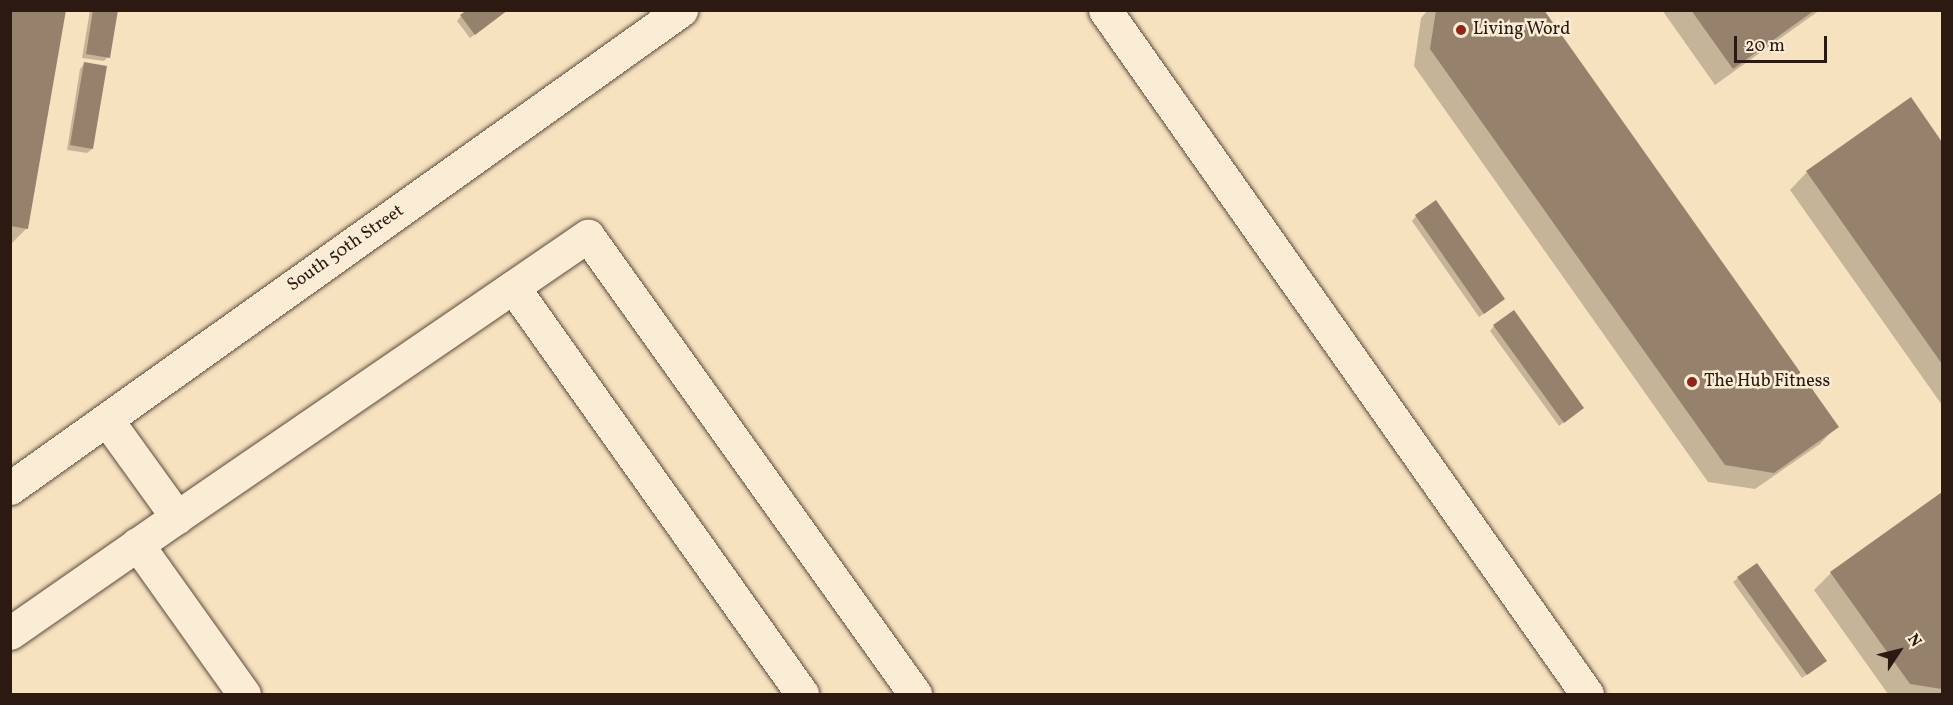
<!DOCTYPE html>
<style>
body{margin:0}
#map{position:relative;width:1953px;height:705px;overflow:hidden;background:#f7e2bf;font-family:Vollkorn,serif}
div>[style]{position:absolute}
.shadow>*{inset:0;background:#0003}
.building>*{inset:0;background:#96826c}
.roads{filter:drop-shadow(0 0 2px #5f4b3d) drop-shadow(0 0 2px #5f4b3d)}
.minor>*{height:33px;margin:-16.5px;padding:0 16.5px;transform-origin:16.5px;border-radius:16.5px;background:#faecd5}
.dots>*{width:16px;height:16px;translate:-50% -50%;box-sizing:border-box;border:3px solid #faecd5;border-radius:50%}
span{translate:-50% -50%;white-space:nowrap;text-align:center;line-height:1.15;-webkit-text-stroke:5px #faecd5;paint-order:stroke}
.poi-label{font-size:18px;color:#2c1912}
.left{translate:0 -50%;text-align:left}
.street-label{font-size:18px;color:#2c1912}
.frame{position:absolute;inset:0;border:12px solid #2c1912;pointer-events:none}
.north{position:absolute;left:1869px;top:621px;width:60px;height:60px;-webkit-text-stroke:4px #faecd5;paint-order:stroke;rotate:55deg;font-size:16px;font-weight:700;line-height:24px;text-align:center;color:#2c1912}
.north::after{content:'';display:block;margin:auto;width:21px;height:27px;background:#2c1912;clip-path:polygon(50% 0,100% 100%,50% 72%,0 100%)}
.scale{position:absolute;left:1734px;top:36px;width:93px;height:27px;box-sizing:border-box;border:3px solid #2c1912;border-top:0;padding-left:8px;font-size:18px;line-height:21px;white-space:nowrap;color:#2c1912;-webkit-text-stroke:4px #faecd5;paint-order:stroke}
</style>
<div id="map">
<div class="shadow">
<div style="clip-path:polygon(10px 10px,27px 228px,10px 245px)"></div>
<div style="clip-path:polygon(90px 10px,116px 10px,108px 57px,104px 61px,82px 58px)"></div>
<div style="clip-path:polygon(507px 10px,470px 38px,457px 21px,461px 16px)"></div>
<div style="clip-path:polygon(1428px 10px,1543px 10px,1837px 426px,1820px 444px,1755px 489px,1708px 482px,1414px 66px,1421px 18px)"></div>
<div style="clip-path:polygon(1662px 10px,1820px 10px,1715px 85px)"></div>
<div style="clip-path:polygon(84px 64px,92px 149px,87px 153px,67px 150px,80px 69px)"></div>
<div style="clip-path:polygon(1910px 99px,1942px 144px,1942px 405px,1790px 190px,1807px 172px)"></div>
<div style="clip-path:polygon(1416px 216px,1499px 303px,1479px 317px,1412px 221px)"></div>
<div style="clip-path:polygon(1494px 326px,1582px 408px,1559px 426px,1490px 331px)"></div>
<div style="clip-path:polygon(1942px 494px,1942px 694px,1888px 694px,1814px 590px,1831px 573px)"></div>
<div style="clip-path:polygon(1738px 578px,1820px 665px,1802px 678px,1733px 582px)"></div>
</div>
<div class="building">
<div style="clip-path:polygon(10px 10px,66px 10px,28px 229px,10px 226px)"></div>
<div style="clip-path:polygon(93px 10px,118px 10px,110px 58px,86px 54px)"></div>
<div style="clip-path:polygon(467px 10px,508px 10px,475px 35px,460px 15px)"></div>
<div style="clip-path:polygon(1436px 10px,1544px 10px,1839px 427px,1774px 473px,1725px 465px,1430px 49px)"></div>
<div style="clip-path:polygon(1691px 10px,1815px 10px,1733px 69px)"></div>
<div style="clip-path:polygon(84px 62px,107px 66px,93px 149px,70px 145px)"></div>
<div style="clip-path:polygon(1911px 97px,1942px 142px,1942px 364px,1806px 171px)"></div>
<div style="clip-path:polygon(1436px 200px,1505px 299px,1484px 314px,1415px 215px)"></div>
<div style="clip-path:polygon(1514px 310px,1584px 408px,1564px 423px,1493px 325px)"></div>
<div style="clip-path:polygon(1942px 492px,1942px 689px,1910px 684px,1830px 572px)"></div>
<div style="clip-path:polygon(1757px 563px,1827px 661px,1807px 675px,1737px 577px)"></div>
</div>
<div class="roads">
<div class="minor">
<div style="left:1105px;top:10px;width:837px;rotate:54.83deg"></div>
<div style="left:513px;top:287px;width:499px;rotate:54.6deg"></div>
<div style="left:107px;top:420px;width:120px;rotate:54.2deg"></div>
<div style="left:177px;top:517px;width:498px;rotate:-34.4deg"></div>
<div style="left:588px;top:236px;width:563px;rotate:54.47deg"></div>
<div style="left:10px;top:488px;width:824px;rotate:-35.46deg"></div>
<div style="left:137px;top:544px;width:184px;rotate:54.5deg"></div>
<div style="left:10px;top:633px;width:203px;rotate:-34.8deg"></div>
</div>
</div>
<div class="dots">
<div style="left:1461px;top:30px;background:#8f2418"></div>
<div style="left:1692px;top:382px;background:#8f2418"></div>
</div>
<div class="poi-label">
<span class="left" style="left:1473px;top:30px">Living Word</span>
<span class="left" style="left:1704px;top:382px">The Hub Fitness</span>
</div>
<div class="street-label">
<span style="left:346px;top:249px;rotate:-35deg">South 50th Street</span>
</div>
<div class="frame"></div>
<div class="north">N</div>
<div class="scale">20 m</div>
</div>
